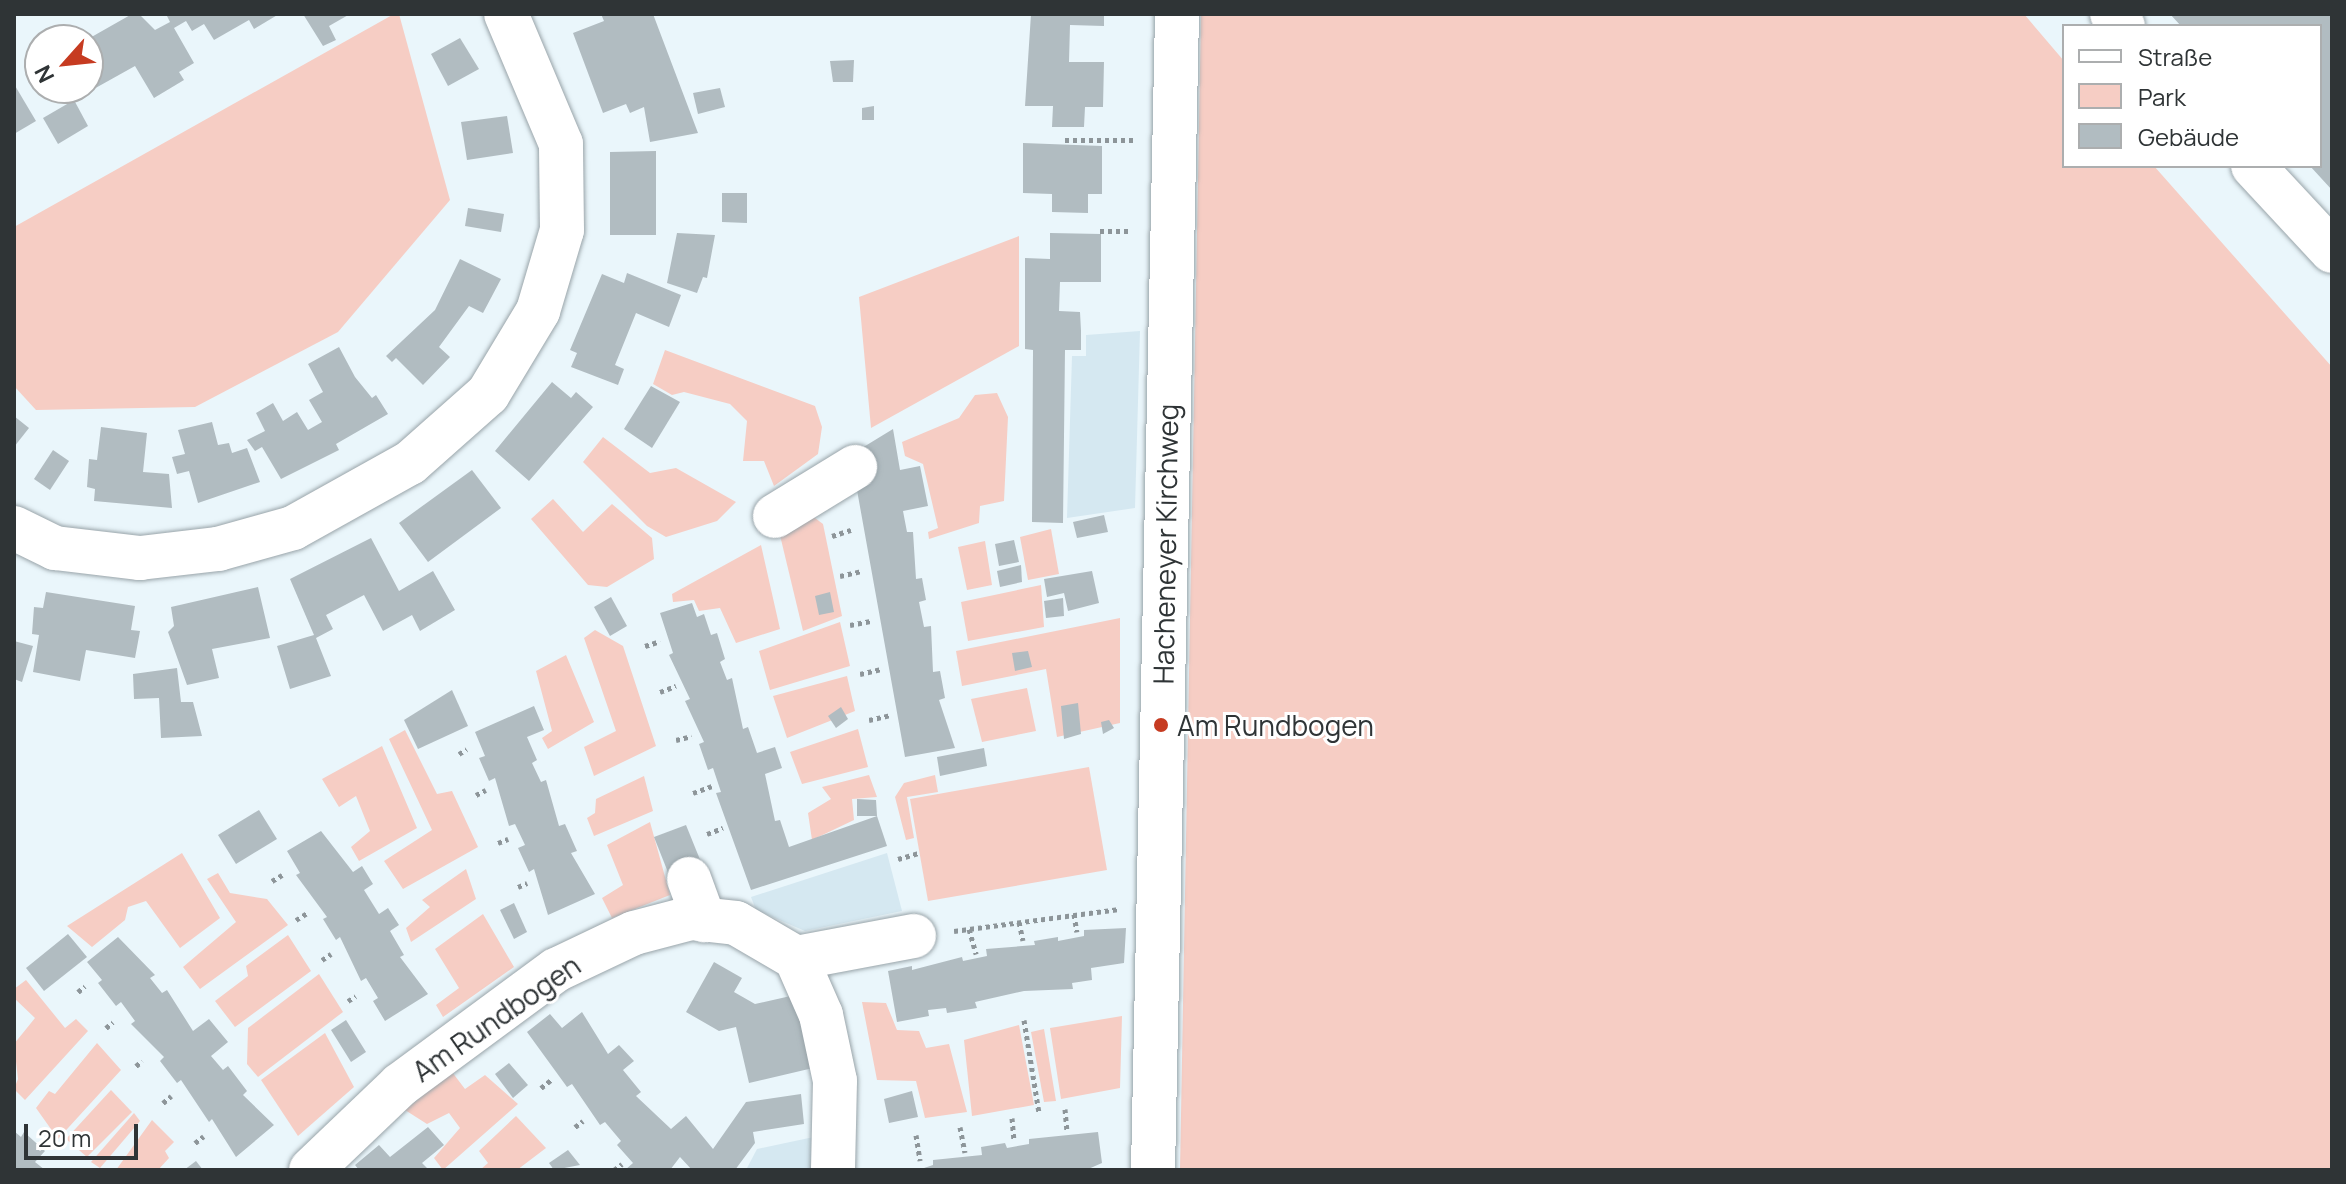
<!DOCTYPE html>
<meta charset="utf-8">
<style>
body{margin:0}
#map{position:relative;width:2346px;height:1184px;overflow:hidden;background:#eaf6fb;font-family:Manrope,sans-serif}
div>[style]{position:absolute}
.built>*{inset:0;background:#d5e8f1}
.green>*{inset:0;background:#f6cdc4}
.building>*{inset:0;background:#b1bcc1}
.path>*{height:5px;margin-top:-2.5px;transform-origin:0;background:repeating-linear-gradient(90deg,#8d9599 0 4px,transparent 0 8px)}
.roads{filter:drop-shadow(0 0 2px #99a4a9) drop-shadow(0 0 2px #99a4a9)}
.minor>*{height:44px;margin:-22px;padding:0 22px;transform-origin:22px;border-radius:22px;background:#fff}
.dots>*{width:22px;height:22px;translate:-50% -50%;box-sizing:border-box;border:4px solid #fff;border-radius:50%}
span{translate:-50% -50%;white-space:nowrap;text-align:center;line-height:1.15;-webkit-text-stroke:6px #fff;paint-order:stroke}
.street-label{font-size:28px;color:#2f3436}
.poi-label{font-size:28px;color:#2f3436}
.left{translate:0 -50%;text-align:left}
.frame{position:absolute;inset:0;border:16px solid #2f3436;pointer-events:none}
.legend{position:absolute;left:2062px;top:24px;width:260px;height:144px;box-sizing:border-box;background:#fff;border:2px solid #acaeaf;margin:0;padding:10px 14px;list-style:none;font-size:24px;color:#2f3436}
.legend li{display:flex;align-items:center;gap:16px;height:40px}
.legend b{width:40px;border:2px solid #acaeaf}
.north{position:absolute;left:24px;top:24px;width:80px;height:80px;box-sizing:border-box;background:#fff;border:2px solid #acaeaf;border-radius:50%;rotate:243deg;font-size:22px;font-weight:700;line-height:32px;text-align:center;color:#2f3436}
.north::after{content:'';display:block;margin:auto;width:28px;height:36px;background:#c63b21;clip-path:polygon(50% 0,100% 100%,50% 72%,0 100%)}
.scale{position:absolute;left:24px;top:1124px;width:114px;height:36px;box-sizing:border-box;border:4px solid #2f3436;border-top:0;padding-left:10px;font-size:24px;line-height:28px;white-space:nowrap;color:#2f3436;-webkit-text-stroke:6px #fff;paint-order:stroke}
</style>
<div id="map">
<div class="built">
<div style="clip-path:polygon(1140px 331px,1135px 508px,1067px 518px,1072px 356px,1086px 356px,1086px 335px)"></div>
<div style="clip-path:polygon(887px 853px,902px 911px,805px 931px,756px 910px,751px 897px)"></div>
<div style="clip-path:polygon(823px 1135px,818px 1170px,746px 1170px,757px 1149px)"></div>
</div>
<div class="green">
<div style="clip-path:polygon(394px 14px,399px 14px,450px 200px,338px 332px,195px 407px,36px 410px,14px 386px,14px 227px)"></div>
<div style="clip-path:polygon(1201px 14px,2024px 14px,2064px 61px,2064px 166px,2154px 166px,2332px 367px,2332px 1170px,1180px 1170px)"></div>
<div style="clip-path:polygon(1019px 236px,1019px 346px,871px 428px,859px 297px)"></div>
<div style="clip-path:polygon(665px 350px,815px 406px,822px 427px,818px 454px,774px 486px,764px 461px,743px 461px,747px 421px,730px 404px,684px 392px,672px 395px,653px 384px)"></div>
<div style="clip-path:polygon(997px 393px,1008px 417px,1004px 501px,980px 506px,979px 523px,929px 539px,928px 532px,938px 528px,923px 464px,905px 456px,902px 442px,959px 418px,975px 395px)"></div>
<div style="clip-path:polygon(603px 437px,650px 473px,676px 468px,736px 502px,717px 521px,666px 537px,647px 526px,583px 462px)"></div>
<div style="clip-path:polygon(553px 499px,583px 532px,612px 504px,652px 538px,654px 559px,607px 587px,588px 585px,531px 519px)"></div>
<div style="clip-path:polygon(803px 509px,823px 524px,842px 616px,803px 631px,778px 527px)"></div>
<div style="clip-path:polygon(1051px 529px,1059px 574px,1028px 580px,1020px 537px)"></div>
<div style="clip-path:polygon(985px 541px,992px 585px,967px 590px,958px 547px)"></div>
<div style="clip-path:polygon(761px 545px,780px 629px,736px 643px,720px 608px,699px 611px,694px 600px,673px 602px,672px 594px)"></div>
<div style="clip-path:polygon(1041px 585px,1044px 627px,968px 641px,961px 602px)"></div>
<div style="clip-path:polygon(1120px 618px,1120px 723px,1057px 737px,1046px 669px,962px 686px,956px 651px)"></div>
<div style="clip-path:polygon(840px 622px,850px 666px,770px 690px,759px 651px)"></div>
<div style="clip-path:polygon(595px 630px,623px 646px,656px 746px,594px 776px,584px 747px,616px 731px,584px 638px)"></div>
<div style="clip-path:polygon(566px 655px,594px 722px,548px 749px,542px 738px,552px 731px,536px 671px)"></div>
<div style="clip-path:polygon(847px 676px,855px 711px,787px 738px,773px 696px)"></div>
<div style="clip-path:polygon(1027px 688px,1036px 731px,982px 742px,971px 699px)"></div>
<div style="clip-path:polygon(858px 729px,868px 767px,802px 784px,790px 752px)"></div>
<div style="clip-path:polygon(405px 730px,437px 794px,452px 791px,478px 847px,403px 889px,384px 861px,432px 830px,389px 739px)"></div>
<div style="clip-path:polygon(382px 746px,417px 828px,359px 861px,351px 847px,370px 831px,356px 796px,339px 807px,322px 779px)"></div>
<div style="clip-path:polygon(1089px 767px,1107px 870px,928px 901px,910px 799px)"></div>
<div style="clip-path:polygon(869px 775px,877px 797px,852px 799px,854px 820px,812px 840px,808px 813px,831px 799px,822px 787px)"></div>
<div style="clip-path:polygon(935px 775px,938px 792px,907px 797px,914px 838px,906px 840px,895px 797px,904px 783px)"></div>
<div style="clip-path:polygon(644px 776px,653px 811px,594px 836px,587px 818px,595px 813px,596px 799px)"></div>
<div style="clip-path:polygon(650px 822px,670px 895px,612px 918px,602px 898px,623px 885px,607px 845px)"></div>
<div style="clip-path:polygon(182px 853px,220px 918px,180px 948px,146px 901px,128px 907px,125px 920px,92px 947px,67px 926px)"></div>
<div style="clip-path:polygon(466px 869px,476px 899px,411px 942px,406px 928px,430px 907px,422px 900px)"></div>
<div style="clip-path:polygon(218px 873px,230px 893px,267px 899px,288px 925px,200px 989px,183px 967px,236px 922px,207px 879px)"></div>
<div style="clip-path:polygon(483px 914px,514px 967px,443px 1017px,436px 1005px,459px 988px,435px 949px)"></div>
<div style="clip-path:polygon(288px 935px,311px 971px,235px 1027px,215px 1001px,248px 976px,246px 966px)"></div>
<div style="clip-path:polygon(319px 974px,343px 1012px,258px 1077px,247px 1064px,248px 1028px)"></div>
<div style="clip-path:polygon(26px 980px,65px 1028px,76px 1019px,88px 1031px,25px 1100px,14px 1089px,18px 1079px,14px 1044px,35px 1018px,14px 998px,14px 989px)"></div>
<div style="clip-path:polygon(862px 1002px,886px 1003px,897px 1030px,919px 1031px,926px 1048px,949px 1044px,967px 1112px,925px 1118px,916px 1081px,877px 1080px)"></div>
<div style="clip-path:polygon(1122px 1016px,1120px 1088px,1061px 1099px,1050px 1028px)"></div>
<div style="clip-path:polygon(1019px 1025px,1034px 1105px,972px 1116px,964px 1040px)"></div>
<div style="clip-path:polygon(1044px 1029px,1056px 1101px,1044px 1102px,1031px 1032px)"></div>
<div style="clip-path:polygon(325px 1033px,354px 1087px,298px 1136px,261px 1080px)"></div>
<div style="clip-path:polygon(97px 1043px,121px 1070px,58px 1139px,36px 1108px,49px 1091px,55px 1094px)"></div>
<div style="clip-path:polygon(452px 1072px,465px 1089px,485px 1075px,518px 1104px,443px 1170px,434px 1158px,460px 1128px,449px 1113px,427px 1124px,405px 1110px)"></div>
<div style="clip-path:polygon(111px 1090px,132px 1112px,87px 1157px,66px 1139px)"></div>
<div style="clip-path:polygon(134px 1113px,140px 1121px,100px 1168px,91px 1162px)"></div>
<div style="clip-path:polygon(516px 1116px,546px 1148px,517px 1170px,480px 1170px,488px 1163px,479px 1151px)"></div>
<div style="clip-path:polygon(152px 1120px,174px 1142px,165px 1151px,169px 1158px,158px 1170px,116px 1170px)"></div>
</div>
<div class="building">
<div style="clip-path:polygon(132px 14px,139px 14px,155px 30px,170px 22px,166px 14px,279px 14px,254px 29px,249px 20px,214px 40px,204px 24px,192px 31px,186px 21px,174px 28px,194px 63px,179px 72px,184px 80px,154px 98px,135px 66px,83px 95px,80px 88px,88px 88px,88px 39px)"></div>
<div style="clip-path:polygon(303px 14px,350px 14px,329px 26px,336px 40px,323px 46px)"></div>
<div style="clip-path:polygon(601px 14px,653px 14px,698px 133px,650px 142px,644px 107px,630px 113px,626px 104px,603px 113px,573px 33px,604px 21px)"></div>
<div style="clip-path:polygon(1031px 14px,1104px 14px,1104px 26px,1070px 25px,1069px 62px,1104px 62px,1103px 107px,1085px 107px,1084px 127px,1052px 127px,1053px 106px,1025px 106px)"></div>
<div style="clip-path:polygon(2170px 14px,2332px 14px,2332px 190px,2310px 166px,2320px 166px,2320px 26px,2181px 26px)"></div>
<div style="clip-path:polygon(460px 38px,479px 69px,448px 86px,431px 54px)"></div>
<div style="clip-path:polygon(854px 60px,853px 82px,833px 82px,830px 61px)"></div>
<div style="clip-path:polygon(14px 84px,36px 121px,14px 134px)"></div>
<div style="clip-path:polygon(720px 88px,725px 107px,698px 114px,693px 93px)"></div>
<div style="clip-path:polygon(74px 100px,88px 126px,58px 144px,43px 118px)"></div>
<div style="clip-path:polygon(874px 106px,874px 120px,862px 120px,862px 108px)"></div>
<div style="clip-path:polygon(507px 116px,513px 153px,467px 160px,461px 122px)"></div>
<div style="clip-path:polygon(1023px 143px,1102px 146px,1102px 194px,1088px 194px,1088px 213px,1052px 212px,1052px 194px,1023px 193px)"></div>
<div style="clip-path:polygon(656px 151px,656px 235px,610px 235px,610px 152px)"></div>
<div style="clip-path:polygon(722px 193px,747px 193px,747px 223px,722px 222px)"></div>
<div style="clip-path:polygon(468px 208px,504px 214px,501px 232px,465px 226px)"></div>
<div style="clip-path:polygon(677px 233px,715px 235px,707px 278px,703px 277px,697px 293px,667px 283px)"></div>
<div style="clip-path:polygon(1050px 233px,1101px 234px,1101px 282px,1060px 282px,1059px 311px,1080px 312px,1081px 331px,1081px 350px,1065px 350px,1063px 523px,1032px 522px,1033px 350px,1025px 349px,1025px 258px,1050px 259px)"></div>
<div style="clip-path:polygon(460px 259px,501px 279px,483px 313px,469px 306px,439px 347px,450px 357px,423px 385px,396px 358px,392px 362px,386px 356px,435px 310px)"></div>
<div style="clip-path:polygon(627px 273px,681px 295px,669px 327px,636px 313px,615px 365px,624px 369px,618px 385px,571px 367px,577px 353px,570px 350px,602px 274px,624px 283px)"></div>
<div style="clip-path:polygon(339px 347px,355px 377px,372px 398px,376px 395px,388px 414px,336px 444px,339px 450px,281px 479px,262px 447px,255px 451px,247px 440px,265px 431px,256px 413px,273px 403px,283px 421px,297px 412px,308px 430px,322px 422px,309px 400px,323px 392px,308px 364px)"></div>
<div style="clip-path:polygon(552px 382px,571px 398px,576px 392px,593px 407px,529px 481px,495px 451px)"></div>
<div style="clip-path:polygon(651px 386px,680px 402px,652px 448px,624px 429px)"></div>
<div style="clip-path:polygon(14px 416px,29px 428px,14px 447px)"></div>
<div style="clip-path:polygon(212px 422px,218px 445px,229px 443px,232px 453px,247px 448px,260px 482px,198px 503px,189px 471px,177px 474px,172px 457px,185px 454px,178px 430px)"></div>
<div style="clip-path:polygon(101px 427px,147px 433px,143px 472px,169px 474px,172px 508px,94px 501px,95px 489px,87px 487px,89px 459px,97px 460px)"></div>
<div style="clip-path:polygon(893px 429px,900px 470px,920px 466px,928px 506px,903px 511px,907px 532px,913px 532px,916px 579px,922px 578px,926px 600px,919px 602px,924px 627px,931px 626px,933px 672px,940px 671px,945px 698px,939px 700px,955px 748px,905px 757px,855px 479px,857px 451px)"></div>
<div style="clip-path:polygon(53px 450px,69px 461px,50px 490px,34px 479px)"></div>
<div style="clip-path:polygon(472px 470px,501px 508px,428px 562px,399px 523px)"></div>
<div style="clip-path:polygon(1104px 515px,1108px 532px,1077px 538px,1073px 522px)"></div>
<div style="clip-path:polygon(371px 538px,399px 591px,433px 571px,455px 610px,420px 631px,412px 615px,383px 631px,364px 595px,326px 615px,333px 629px,316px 638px,331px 676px,290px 689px,277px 646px,314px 635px,290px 579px)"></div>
<div style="clip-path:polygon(1014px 540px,1019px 562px,999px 566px,995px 544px)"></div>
<div style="clip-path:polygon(1021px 565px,1022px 582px,1000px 587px,997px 571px)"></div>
<div style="clip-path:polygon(1092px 571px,1099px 603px,1068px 611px,1064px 593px,1047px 597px,1044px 579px)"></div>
<div style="clip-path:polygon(258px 587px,270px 638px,212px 649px,219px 678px,187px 685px,168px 632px,174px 626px,171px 607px)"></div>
<div style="clip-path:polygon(46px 592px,135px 606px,131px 630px,140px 631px,135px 658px,86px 650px,80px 681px,33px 672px,39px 635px,32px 634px,34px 607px,43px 608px)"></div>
<div style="clip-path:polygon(830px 592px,834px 612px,819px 615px,815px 596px)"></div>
<div style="clip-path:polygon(611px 597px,627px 626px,610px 636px,594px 607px)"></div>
<div style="clip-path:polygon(1063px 598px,1064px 616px,1046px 618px,1044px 601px)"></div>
<div style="clip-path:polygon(692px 603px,697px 617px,704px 614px,711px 635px,717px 633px,725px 659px,720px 662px,727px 680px,732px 678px,743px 729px,748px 727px,757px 753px,775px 747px,782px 768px,765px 774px,775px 821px,780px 820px,789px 847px,877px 816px,887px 846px,751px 890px,716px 793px,721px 792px,713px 768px,708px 770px,699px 744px,704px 742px,685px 701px,690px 699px,669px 655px,673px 653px,660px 613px)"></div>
<div style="clip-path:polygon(14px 641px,33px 646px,22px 682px,14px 679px)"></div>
<div style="clip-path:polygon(1028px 651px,1032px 667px,1015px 671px,1012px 653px)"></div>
<div style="clip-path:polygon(177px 668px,181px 702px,193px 702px,202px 736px,161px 738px,159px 698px,134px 699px,133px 674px)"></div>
<div style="clip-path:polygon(452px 690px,468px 726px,418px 749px,404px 720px)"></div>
<div style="clip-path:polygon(1078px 703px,1081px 734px,1064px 739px,1061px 706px)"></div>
<div style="clip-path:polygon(534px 706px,544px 730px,527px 737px,537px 760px,532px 763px,541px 782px,546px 780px,559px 826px,565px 824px,577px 851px,571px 853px,595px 894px,548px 915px,534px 869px,529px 872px,518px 848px,525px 845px,515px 824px,509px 826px,495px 778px,489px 781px,479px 758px,485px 756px,475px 732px)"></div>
<div style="clip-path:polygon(841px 707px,848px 719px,836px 728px,828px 716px)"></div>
<div style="clip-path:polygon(1109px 720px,1114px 728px,1103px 734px,1101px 722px)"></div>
<div style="clip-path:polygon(984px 748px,987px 766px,940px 776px,937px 757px)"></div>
<div style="clip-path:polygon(857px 799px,876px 800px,877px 816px,857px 816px)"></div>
<div style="clip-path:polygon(259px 810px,277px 839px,236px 864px,218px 835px)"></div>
<div style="clip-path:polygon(686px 825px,705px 872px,673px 885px,654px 837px)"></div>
<div style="clip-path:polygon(321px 831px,353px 872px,362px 866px,373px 884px,364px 890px,379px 914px,388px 908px,399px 925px,390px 931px,404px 955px,400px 957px,428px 994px,385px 1021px,373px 1001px,378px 998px,366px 978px,361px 981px,340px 937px,336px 940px,323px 919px,327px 917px,296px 875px,300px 873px,287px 851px)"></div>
<div style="clip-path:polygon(514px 903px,527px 932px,514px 939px,500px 910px)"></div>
<div style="clip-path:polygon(1126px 928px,1124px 963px,1091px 968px,1092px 980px,1072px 983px,1073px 989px,1024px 991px,975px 1002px,977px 1008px,947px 1013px,946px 1008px,928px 1010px,929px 1016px,897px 1022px,888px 971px,912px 966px,912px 970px,962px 957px,963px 961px,987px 956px,986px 949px,1035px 945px,1034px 941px,1058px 937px,1058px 941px,1084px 936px,1084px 930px)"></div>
<div style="clip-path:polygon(68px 934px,87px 957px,44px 991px,26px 968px)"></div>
<div style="clip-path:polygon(118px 937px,155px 975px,150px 978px,162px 993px,167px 990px,193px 1031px,209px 1019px,228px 1042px,211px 1056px,223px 1070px,228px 1066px,247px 1091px,243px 1095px,274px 1125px,236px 1157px,212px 1119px,209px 1122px,181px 1080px,177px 1083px,160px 1061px,164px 1057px,131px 1024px,135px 1021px,121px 1002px,116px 1006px,98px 983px,102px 980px,87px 962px)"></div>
<div style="clip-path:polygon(714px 962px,742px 978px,734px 992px,755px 1004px,795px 995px,813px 1068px,749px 1083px,736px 1027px,719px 1031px,686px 1012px)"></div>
<div style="clip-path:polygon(582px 1012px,608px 1054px,619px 1045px,634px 1061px,623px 1070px,641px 1092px,636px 1096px,671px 1129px,686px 1116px,713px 1149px,746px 1102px,801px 1094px,804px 1124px,753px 1132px,755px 1143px,735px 1170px,692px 1170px,680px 1157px,670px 1170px,625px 1170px,633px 1163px,617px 1145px,621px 1141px,605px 1122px,600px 1125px,572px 1084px,567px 1087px,527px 1032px,550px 1014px,562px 1028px)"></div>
<div style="clip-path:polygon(346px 1020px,366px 1052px,351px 1062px,331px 1030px)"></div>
<div style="clip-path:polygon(509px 1063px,528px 1085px,513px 1098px,495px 1074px)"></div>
<div style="clip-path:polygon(912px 1091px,918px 1117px,889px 1123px,884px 1099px)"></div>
<div style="clip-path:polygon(428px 1127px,444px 1145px,422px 1163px,429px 1170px,359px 1170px,355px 1165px,379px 1145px,390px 1157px)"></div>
<div style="clip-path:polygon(14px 1131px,21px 1137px,24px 1132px,45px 1151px,35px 1162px,45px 1170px,14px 1170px)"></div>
<div style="clip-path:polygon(1098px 1132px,1102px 1163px,1086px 1170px,918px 1170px,933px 1165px,933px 1160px,982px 1155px,981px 1147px,1005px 1143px,1007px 1148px,1029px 1144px,1029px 1139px)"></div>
<div style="clip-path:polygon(568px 1150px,580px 1165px,554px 1170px,549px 1163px)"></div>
<div style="clip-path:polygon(196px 1161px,203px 1170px,184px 1170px)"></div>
</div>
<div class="path">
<div style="left:1065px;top:140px;width:71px"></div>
<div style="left:1100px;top:231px;width:31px"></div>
<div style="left:832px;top:536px;width:20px;rotate:-18deg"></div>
<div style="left:840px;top:576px;width:23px;rotate:-13deg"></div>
<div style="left:850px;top:625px;width:21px;rotate:-11deg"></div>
<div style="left:645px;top:646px;width:16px;rotate:-18deg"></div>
<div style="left:860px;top:674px;width:22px;rotate:-13deg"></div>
<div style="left:660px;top:692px;width:17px;rotate:-21deg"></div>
<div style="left:869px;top:720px;width:23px;rotate:-13deg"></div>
<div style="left:676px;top:740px;width:16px;rotate:-14deg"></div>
<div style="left:459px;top:754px;width:9px;rotate:-32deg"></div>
<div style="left:693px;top:793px;width:20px;rotate:-20deg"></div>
<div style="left:476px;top:795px;width:11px;rotate:-27deg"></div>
<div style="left:707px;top:834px;width:17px;rotate:-21deg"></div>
<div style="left:498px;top:843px;width:11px;rotate:-22deg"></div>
<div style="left:898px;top:859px;width:22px;rotate:-16deg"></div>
<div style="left:272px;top:881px;width:12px;rotate:-31deg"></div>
<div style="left:518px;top:887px;width:10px;rotate:-24deg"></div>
<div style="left:1074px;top:914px;width:18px;rotate:81deg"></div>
<div style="left:296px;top:920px;width:13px;rotate:-32deg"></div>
<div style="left:1019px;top:922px;width:19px;rotate:78deg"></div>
<div style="left:969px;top:929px;width:26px;rotate:74deg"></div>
<div style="left:954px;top:931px;width:165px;rotate:-7.6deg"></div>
<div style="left:322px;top:960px;width:11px;rotate:-34deg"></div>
<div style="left:78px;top:992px;width:9px;rotate:-41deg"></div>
<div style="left:348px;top:1001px;width:9px;rotate:-32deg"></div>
<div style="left:1024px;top:1020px;width:94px;rotate:80.8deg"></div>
<div style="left:106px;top:1028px;width:9px;rotate:-41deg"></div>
<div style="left:136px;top:1066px;width:8px;rotate:-40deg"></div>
<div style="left:541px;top:1088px;width:13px;rotate:-39deg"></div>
<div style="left:163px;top:1103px;width:11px;rotate:-41deg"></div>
<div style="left:1065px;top:1109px;width:21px;rotate:85deg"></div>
<div style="left:1012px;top:1118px;width:21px;rotate:85deg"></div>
<div style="left:575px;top:1127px;width:10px;rotate:-37deg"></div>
<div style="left:960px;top:1127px;width:26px;rotate:79deg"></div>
<div style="left:916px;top:1135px;width:26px;rotate:81deg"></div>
<div style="left:195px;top:1143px;width:11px;rotate:-38deg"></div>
<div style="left:614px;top:1170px;width:10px;rotate:-37deg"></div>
</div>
<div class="roads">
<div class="minor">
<div style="left:2112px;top:14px;width:16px;rotate:47deg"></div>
<div style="left:2253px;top:166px;width:116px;rotate:47.1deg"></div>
<div style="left:775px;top:516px;width:94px;rotate:-31.5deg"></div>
<div style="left:14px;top:528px;width:46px;rotate:26deg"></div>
<div style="left:55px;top:548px;width:86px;rotate:6.7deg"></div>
<div style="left:140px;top:558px;width:79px;rotate:-6.6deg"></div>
<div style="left:218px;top:549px;width:78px;rotate:-15.6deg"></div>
<div style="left:293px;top:528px;width:134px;rotate:-29.1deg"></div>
<div style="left:410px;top:463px;width:104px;rotate:-41.5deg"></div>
<div style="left:488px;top:394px;width:97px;rotate:-58.9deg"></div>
<div style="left:538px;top:311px;width:84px;rotate:-73.5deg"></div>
<div style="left:562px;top:230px;width:86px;rotate:-90.7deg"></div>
<div style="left:561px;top:144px;width:141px;rotate:-112.9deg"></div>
<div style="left:689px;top:879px;width:44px;rotate:69.9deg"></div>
<div style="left:796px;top:958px;width:120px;rotate:-10.6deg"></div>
<div style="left:311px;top:1170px;width:123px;rotate:-43.7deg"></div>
<div style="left:400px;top:1085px;width:194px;rotate:-36.4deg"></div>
<div style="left:556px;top:970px;width:86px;rotate:-25.4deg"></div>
<div style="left:634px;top:933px;width:59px;rotate:-14.7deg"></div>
<div style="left:691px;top:918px;width:45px;rotate:6.3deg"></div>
<div style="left:736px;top:923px;width:69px;rotate:30.3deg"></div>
<div style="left:796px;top:958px;width:62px;rotate:66.3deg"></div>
<div style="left:821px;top:1015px;width:67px;rotate:78deg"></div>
<div style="left:835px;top:1081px;width:89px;rotate:91.3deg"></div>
<div style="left:1153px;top:1170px;width:1156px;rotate:-88.81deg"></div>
</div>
</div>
<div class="dots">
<div style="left:1161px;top:725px;background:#c63b21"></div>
</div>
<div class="street-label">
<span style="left:1165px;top:544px;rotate:-89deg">Hacheneyer Kirchweg</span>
<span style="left:496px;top:1018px;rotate:-35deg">Am Rundbogen</span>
</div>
<div class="poi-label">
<span class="left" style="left:1177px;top:725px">Am Rundbogen</span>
</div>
<div class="frame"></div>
<ul class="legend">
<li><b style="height:10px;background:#fff"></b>Straße</li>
<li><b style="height:22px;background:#f6cdc4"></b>Park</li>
<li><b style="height:22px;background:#b1bcc1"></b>Gebäude</li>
</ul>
<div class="north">N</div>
<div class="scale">20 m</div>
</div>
